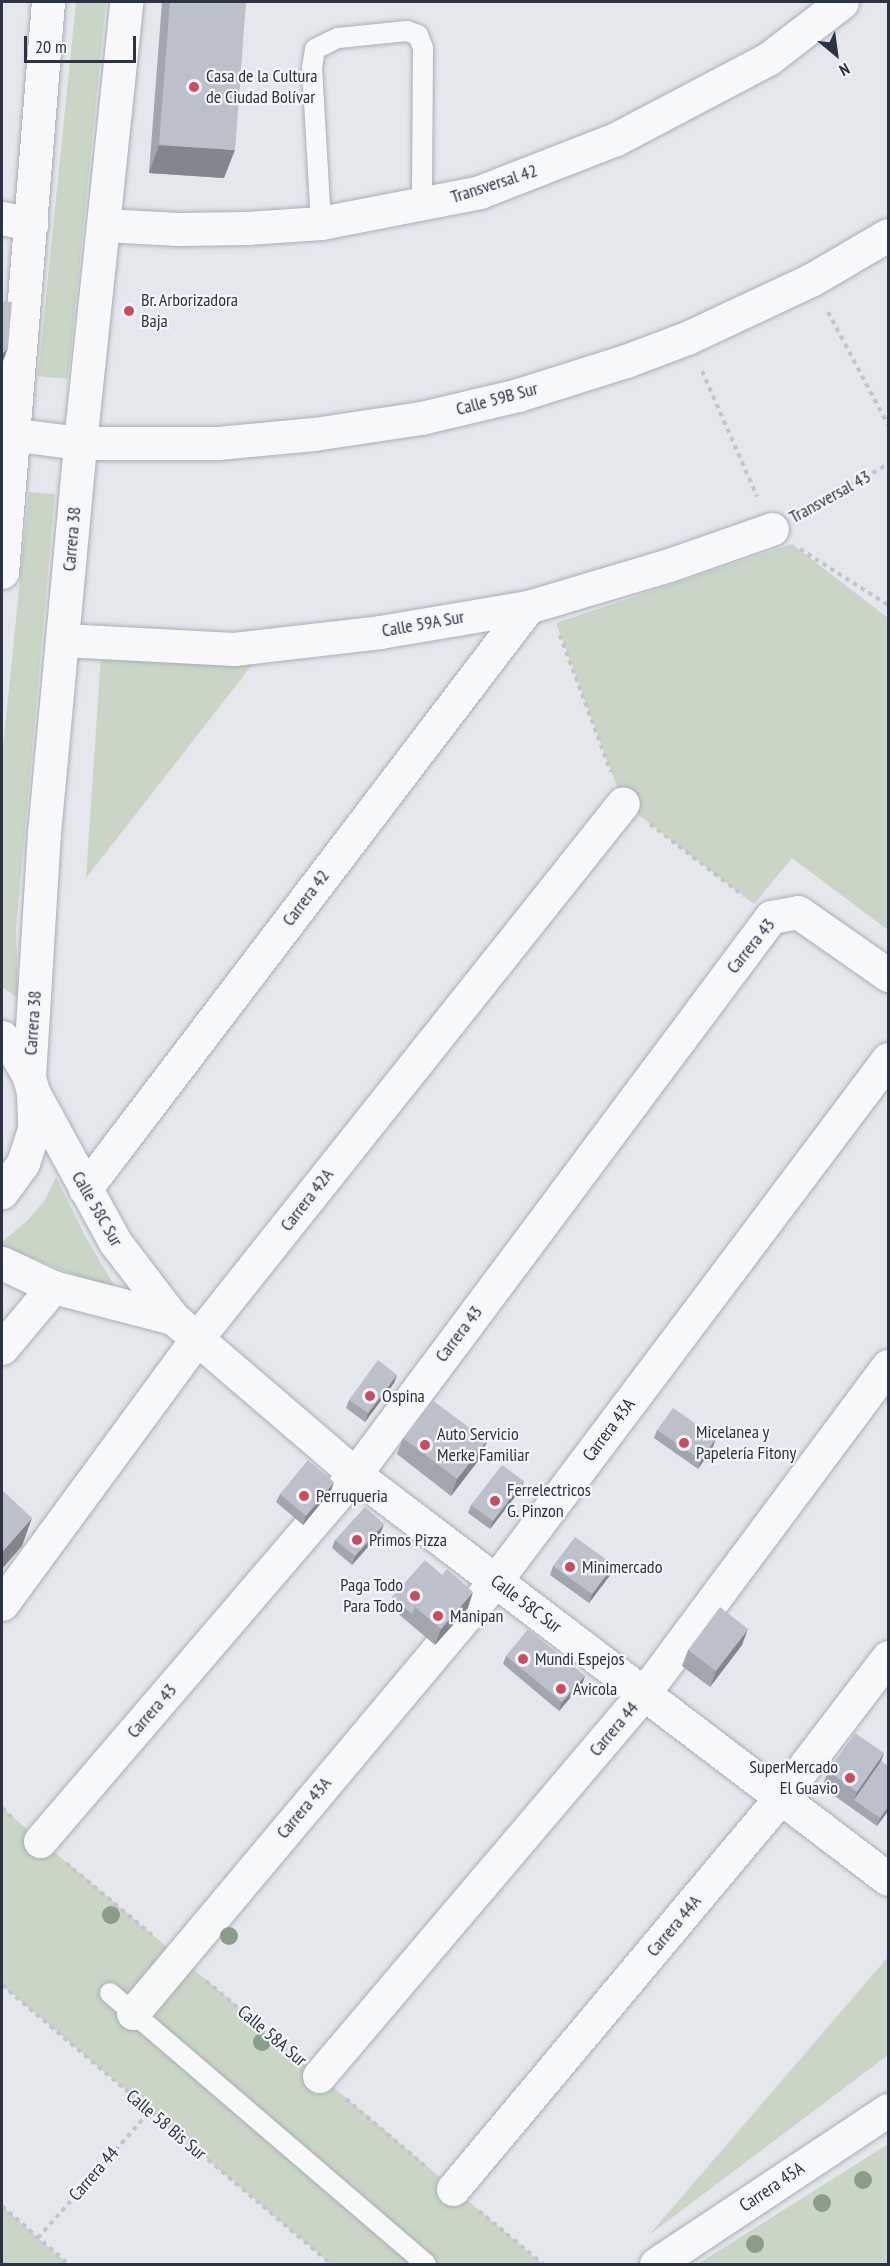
<!DOCTYPE html>
<meta charset="utf-8">
<style>
body{margin:0}
#map{position:relative;width:890px;height:2266px;overflow:hidden;background:#e4e7ec;font-family:"PT Sans Narrow",sans-serif}
div>[style]{position:absolute}
.green>*{inset:0;background:#c9d6c5}
.path>*{height:4px;margin-top:-2px;transform-origin:0;background:repeating-linear-gradient(90deg,#c2c5cb 0 4.5px,transparent 0 9px)}
.roads{filter:drop-shadow(0 0 2px #a9aeb7) drop-shadow(0 0 2px #a9aeb7)}
.service>*{height:20px;margin:-10px;padding:0 10px;transform-origin:10px;border-radius:10px;background:#f7f8fa}
.minor>*{height:33px;margin:-16.5px;padding:0 16.5px;transform-origin:16.5px;border-radius:16.5px;background:#f7f8fa}
.tertiary>*{height:33px;margin:-16.5px;padding:0 16.5px;transform-origin:16.5px;border-radius:16.5px;background:#f7f8fa}
.trees>*{width:18px;height:18px;margin:-9px;border-radius:50%;background:#899d89}
.wall>*{inset:0;background:#a1a5ae}
.shaded-wall>*{inset:0;background:#83868d}
.building>*{inset:0;background:#bbc0ca}
.dots>*{width:16px;height:16px;translate:-50% -50%;box-sizing:border-box;border:3px solid #f4f6f9;border-radius:50%}
span{translate:-50% -50%;white-space:nowrap;text-align:center;line-height:1.15;-webkit-text-stroke:4.5px #f4f6f9;paint-order:stroke}
.poi-label{font-size:18px;color:#2b3445}
.left{translate:0 -50%;text-align:left}
.right{translate:-100% -50%;text-align:right}
.street-label{font-size:18px;color:#2b3445}
.frame{position:absolute;inset:0;border:3px solid #2b3445;pointer-events:none}
.north{position:absolute;left:806px;top:24px;width:60px;height:60px;-webkit-text-stroke:4px #f4f6f9;paint-order:stroke;rotate:151deg;font-size:16px;font-weight:700;line-height:24px;text-align:center;color:#2b3445}
.north::after{content:'';display:block;margin:auto;width:21px;height:27px;background:#2b3445;clip-path:polygon(50% 0,100% 100%,50% 72%,0 100%)}
.scale{position:absolute;left:24px;top:36px;width:112px;height:27px;box-sizing:border-box;border:3px solid #2b3445;border-top:0;padding-left:8px;font-size:18px;line-height:21px;white-space:nowrap;color:#2b3445;-webkit-text-stroke:4px #f4f6f9;paint-order:stroke}
</style>
<div id="map">
<div class="green">
<div style="clip-path:polygon(76px 2px,106px 2px,68px 379px,38px 376px)"></div>
<div style="clip-path:polygon(29px 492px,55px 494px,16px 930px,18px 998px,2px 987px,2px 757px)"></div>
<div style="clip-path:polygon(792px 544px,888px 618px,888px 930px,792px 858px,754px 904px,623px 803px,556px 623px)"></div>
<div style="clip-path:polygon(101px 656px,259px 656px,86px 878px)"></div>
<div style="clip-path:polygon(56px 1177px,85px 1236px,118px 1292px,2px 1246px,2px 1242px,27px 1221px,45px 1200px)"></div>
<div style="clip-path:polygon(2px 1808px,543px 2264px,331px 2264px,2px 1985px)"></div>
<div style="clip-path:polygon(888px 1957px,888px 2055px,649px 2235px)"></div>
<div style="clip-path:polygon(888px 2144px,888px 2264px,698px 2264px)"></div>
<div style="clip-path:polygon(2px 2206px,38px 2238px,68px 2264px,2px 2264px)"></div>
</div>
<div class="path">
<div style="left:828px;top:312px;width:128px;rotate:62deg"></div>
<div style="left:702px;top:371px;width:137px;rotate:66.3deg"></div>
<div style="left:802px;top:513px;width:99px;rotate:-29.7deg"></div>
<div style="left:800px;top:549px;width:104px;rotate:32.5deg"></div>
<div style="left:560px;top:635px;width:146px;rotate:69.6deg"></div>
<div style="left:650px;top:824px;width:118px;rotate:37.5deg"></div>
<div style="left:2px;top:1808px;width:14px;rotate:45deg"></div>
<div style="left:66px;top:1863px;width:112px;rotate:39.9deg"></div>
<div style="left:206px;top:1981px;width:112px;rotate:39.9deg"></div>
<div style="left:2px;top:1985px;width:431px;rotate:40.3deg"></div>
<div style="left:346px;top:2099px;width:104px;rotate:40.3deg"></div>
<div style="left:2px;top:2206px;width:88px;rotate:41.3deg"></div>
<div style="left:479px;top:2211px;width:83px;rotate:39.6deg"></div>
<div style="left:38px;top:2238px;width:169px;rotate:-48.6deg"></div>
</div>
<div class="roads">
<div class="service">
<div style="left:321px;top:223px;width:155px;rotate:-93.3deg"></div>
<div style="left:312px;top:68px;width:19px;rotate:-81deg"></div>
<div style="left:315px;top:49px;width:25px;rotate:-26deg"></div>
<div style="left:338px;top:38px;width:69px;rotate:-5.8deg"></div>
<div style="left:407px;top:31px;width:12px;rotate:20deg"></div>
<div style="left:418px;top:35px;width:14px;rotate:69deg"></div>
<div style="left:423px;top:48px;width:157px;rotate:90.4deg"></div>
<div style="left:110px;top:1993px;width:416px;rotate:40.6deg"></div>
</div>
<div class="minor">
<div style="left:2px;top:218px;width:30px;rotate:12deg"></div>
<div style="left:103px;top:225px;width:75px;rotate:3.1deg"></div>
<div style="left:178px;top:229px;width:69px;rotate:-0.8deg"></div>
<div style="left:247px;top:228px;width:74px;rotate:-3.9deg"></div>
<div style="left:321px;top:223px;width:162px;rotate:-11deg"></div>
<div style="left:480px;top:192px;width:146px;rotate:-21.3deg"></div>
<div style="left:616px;top:139px;width:172px;rotate:-27.8deg"></div>
<div style="left:768px;top:59px;width:93px;rotate:-37.6deg"></div>
<div style="left:2px;top:433px;width:79px;rotate:7.3deg"></div>
<div style="left:80px;top:443px;width:138px"></div>
<div style="left:218px;top:443px;width:96px;rotate:-5.4deg"></div>
<div style="left:314px;top:434px;width:108px;rotate:-8.5deg"></div>
<div style="left:421px;top:418px;width:100px;rotate:-13.3deg"></div>
<div style="left:518px;top:395px;width:113px;rotate:-17.5deg"></div>
<div style="left:626px;top:361px;width:65px;rotate:-20.7deg"></div>
<div style="left:687px;top:338px;width:137px;rotate:-25.1deg"></div>
<div style="left:811px;top:280px;width:89px;rotate:-30.3deg"></div>
<div style="left:63px;top:640px;width:171px;rotate:3deg"></div>
<div style="left:234px;top:649px;width:147px;rotate:-6.6deg"></div>
<div style="left:380px;top:632px;width:150px;rotate:-9.6deg"></div>
<div style="left:528px;top:607px;width:147px;rotate:-16.6deg"></div>
<div style="left:669px;top:565px;width:109px;rotate:-19.3deg"></div>
<div style="left:85px;top:1189px;width:731px;rotate:-52.72deg"></div>
<div style="left:2px;top:1348px;width:80px;rotate:-50.1deg"></div>
<div style="left:2px;top:1604px;width:331px;rotate:-53.7deg"></div>
<div style="left:198px;top:1337px;width:682px;rotate:-51.48deg"></div>
<div style="left:40px;top:1841px;width:484px;rotate:-49.4deg"></div>
<div style="left:355px;top:1474px;width:695px;rotate:-53.25deg"></div>
<div style="left:771px;top:917px;width:27px;rotate:-10deg"></div>
<div style="left:798px;top:912px;width:110px;rotate:35deg"></div>
<div style="left:133px;top:2013px;width:565px;rotate:-50.03deg"></div>
<div style="left:496px;top:1580px;width:652px;rotate:-53.04deg"></div>
<div style="left:319px;top:2076px;width:502px;rotate:-49.68deg"></div>
<div style="left:644px;top:1693px;width:408px;rotate:-53.3deg"></div>
<div style="left:453px;top:2189px;width:511px;rotate:-50.08deg"></div>
<div style="left:781px;top:1797px;width:176px;rotate:-52.6deg"></div>
<div style="left:656px;top:2264px;width:278px;rotate:-33.6deg"></div>
</div>
<div class="tertiary">
<div style="left:2px;top:572px;width:572px;rotate:-85.39deg"></div>
<div style="left:2px;top:1037px;width:14px;rotate:45deg"></div>
<div style="left:12px;top:1047px;width:34px;rotate:60deg"></div>
<div style="left:29px;top:1077px;width:16px;rotate:75deg"></div>
<div style="left:33px;top:1092px;width:37px;rotate:88deg"></div>
<div style="left:34px;top:1129px;width:36px;rotate:108deg"></div>
<div style="left:23px;top:1163px;width:36px;rotate:126deg"></div>
<div style="left:29px;top:1077px;width:244px;rotate:-86.5deg"></div>
<div style="left:44px;top:833px;width:392px;rotate:-84.7deg"></div>
<div style="left:80px;top:443px;width:443px;rotate:-84deg"></div>
<div style="left:33px;top:1092px;width:171px;rotate:61.3deg"></div>
<div style="left:115px;top:1242px;width:96px;rotate:52.7deg"></div>
<div style="left:173px;top:1318px;width:240px;rotate:40.6deg"></div>
<div style="left:355px;top:1474px;width:669px;rotate:37.23deg"></div>
<div style="left:2px;top:1263px;width:56px;rotate:25.2deg"></div>
<div style="left:53px;top:1287px;width:124px;rotate:14.5deg"></div>
</div>
</div>
<div class="trees">
<div style="left:111px;top:1915px"></div>
<div style="left:229px;top:1936px"></div>
<div style="left:262px;top:2042px"></div>
<div style="left:863px;top:2180px"></div>
<div style="left:822px;top:2203px"></div>
<div style="left:755px;top:2244px"></div>
</div>
<div class="wall">
<div style="clip-path:polygon(162px 2px,246px 2px,224px 178px,149px 173px)"></div>
<div style="clip-path:polygon(397px 1375px,394px 1383px,365px 1422px,346px 1408px,349px 1400px)"></div>
<div style="clip-path:polygon(657px 1430px,713px 1447px,698px 1469px,654px 1438px)"></div>
<div style="clip-path:polygon(403px 1438px,487px 1441px,481px 1457px,451px 1496px,397px 1454px)"></div>
<div style="clip-path:polygon(521px 1489px,490px 1529px,468px 1513px,471px 1505px)"></div>
<div style="clip-path:polygon(331px 1491px,303px 1525px,276px 1502px,280px 1494px)"></div>
<div style="clip-path:polygon(381px 1532px,352px 1565px,332px 1548px,335px 1540px)"></div>
<div style="clip-path:polygon(614px 1565px,611px 1574px,589px 1603px,550px 1575px,553px 1566px)"></div>
<div style="clip-path:polygon(392px 1597px,468px 1608px,435px 1645px,389px 1606px)"></div>
<div style="clip-path:polygon(742px 1645px,710px 1687px,682px 1666px,688px 1650px)"></div>
<div style="clip-path:polygon(506px 1656px,585px 1676px,582px 1684px,559px 1711px,503px 1664px)"></div>
<div style="clip-path:polygon(884px 1753px,881px 1761px,888px 1811px,877px 1826px,822px 1787px,828px 1771px)"></div>
</div>
<div class="shaded-wall">
<div style="clip-path:polygon(159px 145px,235px 150px,224px 178px,149px 173px)"></div>
<div style="clip-path:polygon(8px 348px,2px 364px,2px 365px,2px 354px)"></div>
<div style="clip-path:polygon(397px 1375px,394px 1383px,365px 1422px,368px 1413px)"></div>
<div style="clip-path:polygon(716px 1438px,713px 1447px,698px 1469px,701px 1460px)"></div>
<div style="clip-path:polygon(487px 1441px,481px 1457px,451px 1496px,457px 1479px)"></div>
<div style="clip-path:polygon(524px 1481px,521px 1489px,490px 1529px,493px 1521px)"></div>
<div style="clip-path:polygon(334px 1482px,331px 1491px,303px 1525px,306px 1516px)"></div>
<div style="clip-path:polygon(32px 1518px,22px 1546px,2px 1569px,2px 1552px)"></div>
<div style="clip-path:polygon(384px 1524px,381px 1532px,352px 1565px,355px 1556px)"></div>
<div style="clip-path:polygon(614px 1565px,611px 1574px,589px 1603px,592px 1594px)"></div>
<div style="clip-path:polygon(473px 1592px,468px 1608px,435px 1645px,441px 1629px)"></div>
<div style="clip-path:polygon(748px 1629px,742px 1645px,710px 1687px,716px 1671px)"></div>
<div style="clip-path:polygon(585px 1676px,582px 1684px,559px 1711px,562px 1702px)"></div>
<div style="clip-path:polygon(884px 1753px,878px 1770px,854px 1800px,857px 1792px)"></div>
<div style="clip-path:polygon(888px 1807px,888px 1811px,877px 1826px,880px 1818px)"></div>
</div>
<div class="building">
<div style="clip-path:polygon(170px 2px,246px 2px,235px 150px,159px 145px)"></div>
<div style="clip-path:polygon(2px 301px,12px 302px,8px 348px,2px 354px)"></div>
<div style="clip-path:polygon(378px 1360px,397px 1375px,368px 1413px,349px 1400px)"></div>
<div style="clip-path:polygon(432px 1400px,487px 1441px,457px 1479px,403px 1438px)"></div>
<div style="clip-path:polygon(673px 1408px,716px 1438px,701px 1460px,657px 1430px)"></div>
<div style="clip-path:polygon(308px 1460px,334px 1482px,306px 1516px,280px 1494px)"></div>
<div style="clip-path:polygon(502px 1465px,524px 1481px,493px 1521px,471px 1505px)"></div>
<div style="clip-path:polygon(2px 1490px,32px 1518px,2px 1552px)"></div>
<div style="clip-path:polygon(365px 1507px,384px 1524px,355px 1556px,335px 1540px)"></div>
<div style="clip-path:polygon(575px 1537px,614px 1565px,592px 1594px,553px 1566px)"></div>
<div style="clip-path:polygon(425px 1560px,442px 1575px,415px 1607px,412px 1614px,392px 1597px)"></div>
<div style="clip-path:polygon(447px 1569px,473px 1592px,441px 1629px,415px 1607px)"></div>
<div style="clip-path:polygon(720px 1607px,748px 1629px,716px 1671px,688px 1650px)"></div>
<div style="clip-path:polygon(528px 1629px,585px 1676px,562px 1702px,506px 1656px)"></div>
<div style="clip-path:polygon(855px 1733px,884px 1753px,857px 1792px,828px 1771px)"></div>
<div style="clip-path:polygon(881px 1761px,888px 1766px,888px 1807px,880px 1818px,854px 1800px)"></div>
</div>
<div class="dots">
<div style="left:194px;top:87px;background:#d1495b"></div>
<div style="left:129px;top:311px;background:#d1495b"></div>
<div style="left:370px;top:1396px;background:#d1495b"></div>
<div style="left:684px;top:1443px;background:#d1495b"></div>
<div style="left:425px;top:1445px;background:#d1495b"></div>
<div style="left:304px;top:1496px;background:#d1495b"></div>
<div style="left:495px;top:1501px;background:#d1495b"></div>
<div style="left:357px;top:1540px;background:#d1495b"></div>
<div style="left:570px;top:1567px;background:#d1495b"></div>
<div style="left:415px;top:1596px;background:#d1495b"></div>
<div style="left:438px;top:1616px;background:#d1495b"></div>
<div style="left:523px;top:1659px;background:#d1495b"></div>
<div style="left:561px;top:1689px;background:#d1495b"></div>
<div style="left:850px;top:1778px;background:#d1495b"></div>
</div>
<div class="poi-label">
<span class="left" style="left:206px;top:87px">Casa de la Cultura<br>de Ciudad Bolívar</span>
<span class="left" style="left:141px;top:311px">Br. Arborizadora<br>Baja</span>
<span class="left" style="left:382px;top:1396px">Ospina</span>
<span class="left" style="left:696px;top:1443px">Micelanea y<br>Papelería Fitony</span>
<span class="left" style="left:437px;top:1445px">Auto Servicio<br>Merke Familiar</span>
<span class="left" style="left:507px;top:1501px">Ferrelectricos<br>G. Pinzon</span>
<span class="left" style="left:316px;top:1496px">Perruqueria</span>
<span class="left" style="left:369px;top:1540px">Primos Pizza</span>
<span class="left" style="left:582px;top:1567px">Minimercado</span>
<span class="right" style="left:403px;top:1596px">Paga Todo<br>Para Todo</span>
<span class="left" style="left:450px;top:1616px">Manipan</span>
<span class="left" style="left:535px;top:1659px">Mundi Espejos</span>
<span class="left" style="left:573px;top:1689px">Avicola</span>
<span class="right" style="left:838px;top:1778px">SuperMercado<br>El Guavio</span>
</div>
<div class="street-label">
<span style="left:494px;top:184px;rotate:-18deg">Transversal 42</span>
<span style="left:497px;top:399px;rotate:-15deg">Calle 59B Sur</span>
<span style="left:830px;top:497px;rotate:-29deg">Transversal 43</span>
<span style="left:72px;top:539px;rotate:-85deg">Carrera 38</span>
<span style="left:423px;top:624px;rotate:-10deg">Calle 59A Sur</span>
<span style="left:306px;top:898px;rotate:-53deg">Carrera 42</span>
<span style="left:751px;top:946px;rotate:-51deg">Carrera 43</span>
<span style="left:33px;top:1023px;rotate:-86deg">Carrera 38</span>
<span style="left:307px;top:1200px;rotate:-52deg">Carrera 42A</span>
<span style="left:97px;top:1209px;rotate:60deg">Calle 58C Sur</span>
<span style="left:459px;top:1334px;rotate:-53deg">Carrera 43</span>
<span style="left:609px;top:1430px;rotate:-53deg">Carrera 43A</span>
<span style="left:526px;top:1604px;rotate:37deg">Calle 58C Sur</span>
<span style="left:152px;top:1711px;rotate:-49deg">Carrera 43</span>
<span style="left:614px;top:1729px;rotate:-50deg">Carrera 44</span>
<span style="left:304px;top:1808px;rotate:-50deg">Carrera 43A</span>
<span style="left:674px;top:1926px;rotate:-50deg">Carrera 44A</span>
<span style="left:272px;top:2036px;rotate:40deg">Calle 58A Sur</span>
<span style="left:166px;top:2125px;rotate:40deg">Calle 58 Bis Sur</span>
<span style="left:94px;top:2174px;rotate:-49deg">Carrera 44</span>
<span style="left:772px;top:2187px;rotate:-34deg">Carrera 45A</span>
</div>
<div class="frame"></div>
<div class="north">N</div>
<div class="scale">20 m</div>
</div>
